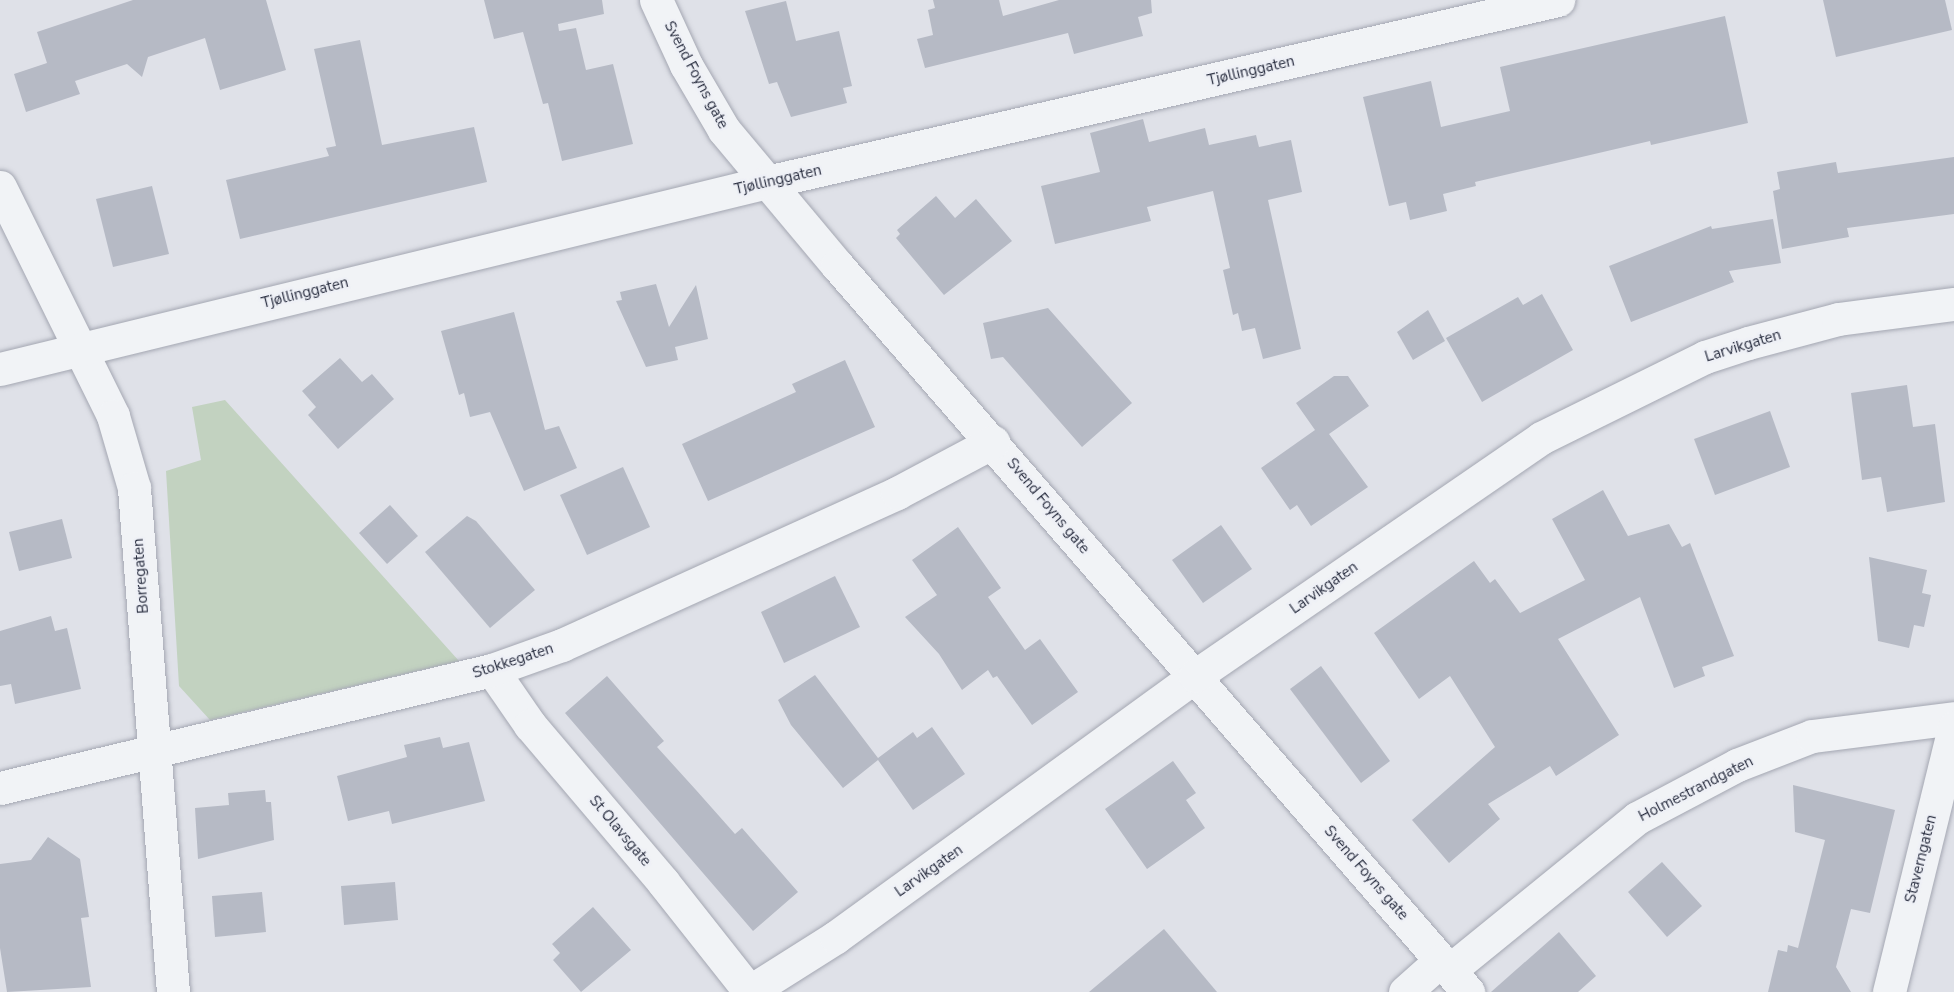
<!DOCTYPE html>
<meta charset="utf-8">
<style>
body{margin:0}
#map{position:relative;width:1954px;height:992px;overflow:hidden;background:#dfe1e8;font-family:"Nunito Sans",sans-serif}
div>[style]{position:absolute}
.green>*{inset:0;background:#c2d2c0}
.building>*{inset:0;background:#b6bac5}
.roads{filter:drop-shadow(0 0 2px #a4a7b2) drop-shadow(0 0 2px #a4a7b2)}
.minor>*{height:33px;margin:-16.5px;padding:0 16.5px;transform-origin:16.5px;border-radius:16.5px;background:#f1f3f6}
span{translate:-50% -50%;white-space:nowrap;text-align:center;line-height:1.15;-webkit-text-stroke:4.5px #eef0f6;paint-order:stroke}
.street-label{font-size:15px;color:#282d3f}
</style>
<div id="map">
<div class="green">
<div style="clip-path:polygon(225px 400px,459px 661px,210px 720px,179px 686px,166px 471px,201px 460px,192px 407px)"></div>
</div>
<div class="building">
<div style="clip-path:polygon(133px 0,266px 0,286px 70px,220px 90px,205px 38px,148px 57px,142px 77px,127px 64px,75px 81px,80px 94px,26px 112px,14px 74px,47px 63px,37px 32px)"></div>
<div style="clip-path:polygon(484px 0,602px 0,604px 14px,558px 24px,559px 31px,576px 28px,586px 70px,613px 64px,633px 144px,562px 161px,548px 103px,543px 104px,523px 32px,494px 39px)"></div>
<div style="clip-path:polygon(933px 0,999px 0,1003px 16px,1059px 0,1151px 0,1152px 13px,1138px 17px,1143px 36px,1074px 54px,1068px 33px,925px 68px,917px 39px,933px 35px,928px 10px,935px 8px)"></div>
<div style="clip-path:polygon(1823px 0,1945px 0,1952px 30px,1836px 57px)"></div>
<div style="clip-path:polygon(786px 1px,796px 41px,839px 31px,852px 86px,843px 88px,847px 103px,791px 117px,777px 82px,769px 84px,745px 11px)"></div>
<div style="clip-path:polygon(1725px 16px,1748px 123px,1651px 145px,1650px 141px,1475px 182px,1476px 186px,1443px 194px,1447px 211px,1410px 220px,1406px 202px,1389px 206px,1363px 97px,1431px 81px,1441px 127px,1510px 111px,1500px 67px)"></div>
<div style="clip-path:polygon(360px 40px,382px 145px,474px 127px,487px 182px,240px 239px,226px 180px,329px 156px,326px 148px,336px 146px,314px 49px)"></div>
<div style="clip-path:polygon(1143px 119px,1149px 142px,1205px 128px,1209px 145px,1256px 135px,1259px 147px,1291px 140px,1302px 192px,1268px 200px,1301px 349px,1263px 359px,1255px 328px,1242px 331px,1238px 313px,1233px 315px,1223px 270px,1230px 268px,1213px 191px,1147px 207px,1151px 221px,1055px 244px,1041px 186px,1100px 172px,1090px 133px)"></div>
<div style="clip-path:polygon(1954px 157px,1954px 214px,1847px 228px,1849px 237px,1782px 249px,1773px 191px,1780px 189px,1777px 172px,1836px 162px,1838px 173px)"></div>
<div style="clip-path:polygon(152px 186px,169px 254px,113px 267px,96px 199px)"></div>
<div style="clip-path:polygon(936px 196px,955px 218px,976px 199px,1012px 241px,944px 295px,896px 238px,900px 234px,897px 230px)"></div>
<div style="clip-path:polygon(1773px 219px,1781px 263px,1729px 271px,1734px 282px,1631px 322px,1609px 266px,1711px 226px,1712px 229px)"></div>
<div style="clip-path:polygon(656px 284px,669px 327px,696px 285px,708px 339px,675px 347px,678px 360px,646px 367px,616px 301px,622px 300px,620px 292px)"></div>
<div style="clip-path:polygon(1542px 294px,1573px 350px,1482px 402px,1446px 338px,1518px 297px,1523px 305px)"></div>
<div style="clip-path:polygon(1048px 308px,1132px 403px,1082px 447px,1003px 357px,991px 359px,983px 323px)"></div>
<div style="clip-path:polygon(1428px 310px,1445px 341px,1413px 360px,1397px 332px)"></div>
<div style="clip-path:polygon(514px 312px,545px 430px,559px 426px,577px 468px,524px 491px,490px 412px,470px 417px,464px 393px,459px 395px,441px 331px)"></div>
<div style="clip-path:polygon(340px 358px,362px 382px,372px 374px,394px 399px,338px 449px,308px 415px,316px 407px,302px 391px)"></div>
<div style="clip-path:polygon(845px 360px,875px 427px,708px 501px,682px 444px,796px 392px,792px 384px)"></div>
<div style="clip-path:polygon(1334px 376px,1348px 376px,1369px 406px,1329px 434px,1368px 487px,1311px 526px,1297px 505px,1290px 510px,1261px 468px,1315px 430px,1296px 403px)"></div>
<div style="clip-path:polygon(1907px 385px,1913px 427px,1935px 424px,1945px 502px,1887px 512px,1881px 477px,1862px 480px,1851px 393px)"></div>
<div style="clip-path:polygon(1770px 411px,1790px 467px,1715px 495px,1694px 439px)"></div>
<div style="clip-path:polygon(623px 467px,650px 527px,587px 555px,560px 495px)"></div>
<div style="clip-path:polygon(1603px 490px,1628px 536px,1669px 524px,1682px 547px,1690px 543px,1734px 656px,1702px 667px,1705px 676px,1674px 688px,1640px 597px,1558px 639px,1619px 735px,1556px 776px,1550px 766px,1488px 804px,1500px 819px,1449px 863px,1412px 820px,1495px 747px,1450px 676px,1419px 699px,1374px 633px,1474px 561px,1490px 583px,1495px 579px,1520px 613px,1585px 580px,1552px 519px)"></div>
<div style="clip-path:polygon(390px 505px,418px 536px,387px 564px,359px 533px)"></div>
<div style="clip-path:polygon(467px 516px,476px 521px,535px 590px,490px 628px,425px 552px)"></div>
<div style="clip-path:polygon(62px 519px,72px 558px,19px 571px,9px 532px)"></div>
<div style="clip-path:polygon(1221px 525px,1252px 569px,1203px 603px,1172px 560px)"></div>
<div style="clip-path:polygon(958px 527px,1001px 588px,988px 597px,1025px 650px,1040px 639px,1078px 692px,1032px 725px,997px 676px,993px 678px,988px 670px,962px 690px,939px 654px,905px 617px,937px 595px,912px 560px)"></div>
<div style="clip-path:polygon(1869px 557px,1927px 570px,1922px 593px,1931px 595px,1924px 627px,1914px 625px,1909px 648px,1878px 641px)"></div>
<div style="clip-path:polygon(835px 576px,860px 627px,784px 663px,761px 612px)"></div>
<div style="clip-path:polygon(51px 616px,55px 631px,67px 628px,81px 689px,15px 704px,11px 684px,0 686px,0 631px)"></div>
<div style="clip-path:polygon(1321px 666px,1390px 761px,1361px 783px,1290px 689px)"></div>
<div style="clip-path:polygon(815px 675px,878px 758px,913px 732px,917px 738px,932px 727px,965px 774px,913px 810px,878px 760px,843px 788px,791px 725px,778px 700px)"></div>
<div style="clip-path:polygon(607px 676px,664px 741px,657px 747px,696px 790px,735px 834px,742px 828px,798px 892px,753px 931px,565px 713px)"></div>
<div style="clip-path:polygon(440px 737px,443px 748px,469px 742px,485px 801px,392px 824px,389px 811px,348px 821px,337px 776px,407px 757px,404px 745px)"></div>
<div style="clip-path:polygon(1173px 761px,1196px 793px,1186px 800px,1205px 828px,1147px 869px,1105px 809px)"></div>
<div style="clip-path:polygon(1793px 785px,1895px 810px,1870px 913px,1851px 909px,1836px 967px,1851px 992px,1768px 992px,1778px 950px,1787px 952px,1788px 945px,1798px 948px,1825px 840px,1795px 832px)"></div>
<div style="clip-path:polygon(265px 790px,266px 802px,271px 802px,274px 840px,198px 859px,195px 808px,229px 805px,228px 793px)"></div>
<div style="clip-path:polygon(48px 837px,80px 859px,89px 917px,81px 918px,91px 987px,7px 992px,0 948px,0 864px,31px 860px)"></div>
<div style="clip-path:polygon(1662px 862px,1702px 906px,1667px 937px,1628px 892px)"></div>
<div style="clip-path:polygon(395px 882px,398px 920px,344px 925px,341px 886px)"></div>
<div style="clip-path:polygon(262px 892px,266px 932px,215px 937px,212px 896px)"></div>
<div style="clip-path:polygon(593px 907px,631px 950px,581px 992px,553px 960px,560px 953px,552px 944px)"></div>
<div style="clip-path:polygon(1164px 929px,1217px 992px,1089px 992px)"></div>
<div style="clip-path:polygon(1559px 932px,1596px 976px,1578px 992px,1491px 992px)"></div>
</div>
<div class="roads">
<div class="minor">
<div style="left:656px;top:0;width:72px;rotate:65.2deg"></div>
<div style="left:686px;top:65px;width:75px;rotate:59.7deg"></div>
<div style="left:724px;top:130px;width:176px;rotate:50.1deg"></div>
<div style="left:837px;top:265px;width:963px;rotate:49.04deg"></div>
<div style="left:0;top:187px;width:255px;rotate:63.7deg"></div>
<div style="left:113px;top:416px;width:75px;rotate:73.7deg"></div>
<div style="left:134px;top:488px;width:506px;rotate:85.58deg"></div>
<div style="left:0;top:369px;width:789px;rotate:-13.7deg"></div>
<div style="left:767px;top:182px;width:812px;rotate:-12.96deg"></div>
<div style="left:492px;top:670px;width:67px;rotate:55.4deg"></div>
<div style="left:530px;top:725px;width:206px;rotate:49.7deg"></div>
<div style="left:663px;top:882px;width:140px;rotate:51.7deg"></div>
<div style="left:0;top:788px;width:506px;rotate:-13.49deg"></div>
<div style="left:492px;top:670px;width:74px;rotate:-19.7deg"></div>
<div style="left:562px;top:645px;width:368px;rotate:-24.4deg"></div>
<div style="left:897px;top:493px;width:109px;rotate:-28deg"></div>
<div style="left:1450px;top:970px;width:241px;rotate:-39.1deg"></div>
<div style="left:1637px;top:818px;width:113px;rotate:-27.9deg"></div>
<div style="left:1737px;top:765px;width:80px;rotate:-21.1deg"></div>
<div style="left:1812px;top:736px;width:143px;rotate:-7.2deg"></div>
<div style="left:749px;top:992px;width:103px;rotate:-32.3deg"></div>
<div style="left:836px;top:937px;width:444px;rotate:-36deg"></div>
<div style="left:1195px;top:676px;width:420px;rotate:-34.5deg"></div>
<div style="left:1541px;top:438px;width:183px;rotate:-26.3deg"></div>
<div style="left:1705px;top:357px;width:45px;rotate:-18deg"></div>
<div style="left:1748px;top:343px;width:93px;rotate:-14.9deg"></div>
<div style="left:1838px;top:319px;width:117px;rotate:-7.4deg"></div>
<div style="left:1405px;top:992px;width:48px;rotate:-41.6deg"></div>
<div style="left:1889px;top:992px;width:273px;rotate:-76.2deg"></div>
</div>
</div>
<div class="street-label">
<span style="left:1251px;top:71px;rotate:-13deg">Tjøllinggaten</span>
<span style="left:696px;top:75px;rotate:62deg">Svend Foyns gate</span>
<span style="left:778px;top:180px;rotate:-13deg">Tjøllinggaten</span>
<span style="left:305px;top:293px;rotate:-14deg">Tjøllinggaten</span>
<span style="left:1743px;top:346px;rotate:-17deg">Larvikgaten</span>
<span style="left:1048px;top:506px;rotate:50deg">Svend Foyns gate</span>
<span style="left:141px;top:576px;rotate:-94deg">Borregaten</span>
<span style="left:1324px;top:588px;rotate:-35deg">Larvikgaten</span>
<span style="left:513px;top:661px;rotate:-18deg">Stokkegaten</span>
<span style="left:1696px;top:789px;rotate:-27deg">Holmestrandgaten</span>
<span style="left:620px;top:831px;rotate:50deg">St Olavsgate</span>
<span style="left:1921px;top:859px;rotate:-76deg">Staverngaten</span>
<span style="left:929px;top:871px;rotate:-35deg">Larvikgaten</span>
<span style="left:1366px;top:873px;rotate:49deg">Svend Foyns gate</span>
</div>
</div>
